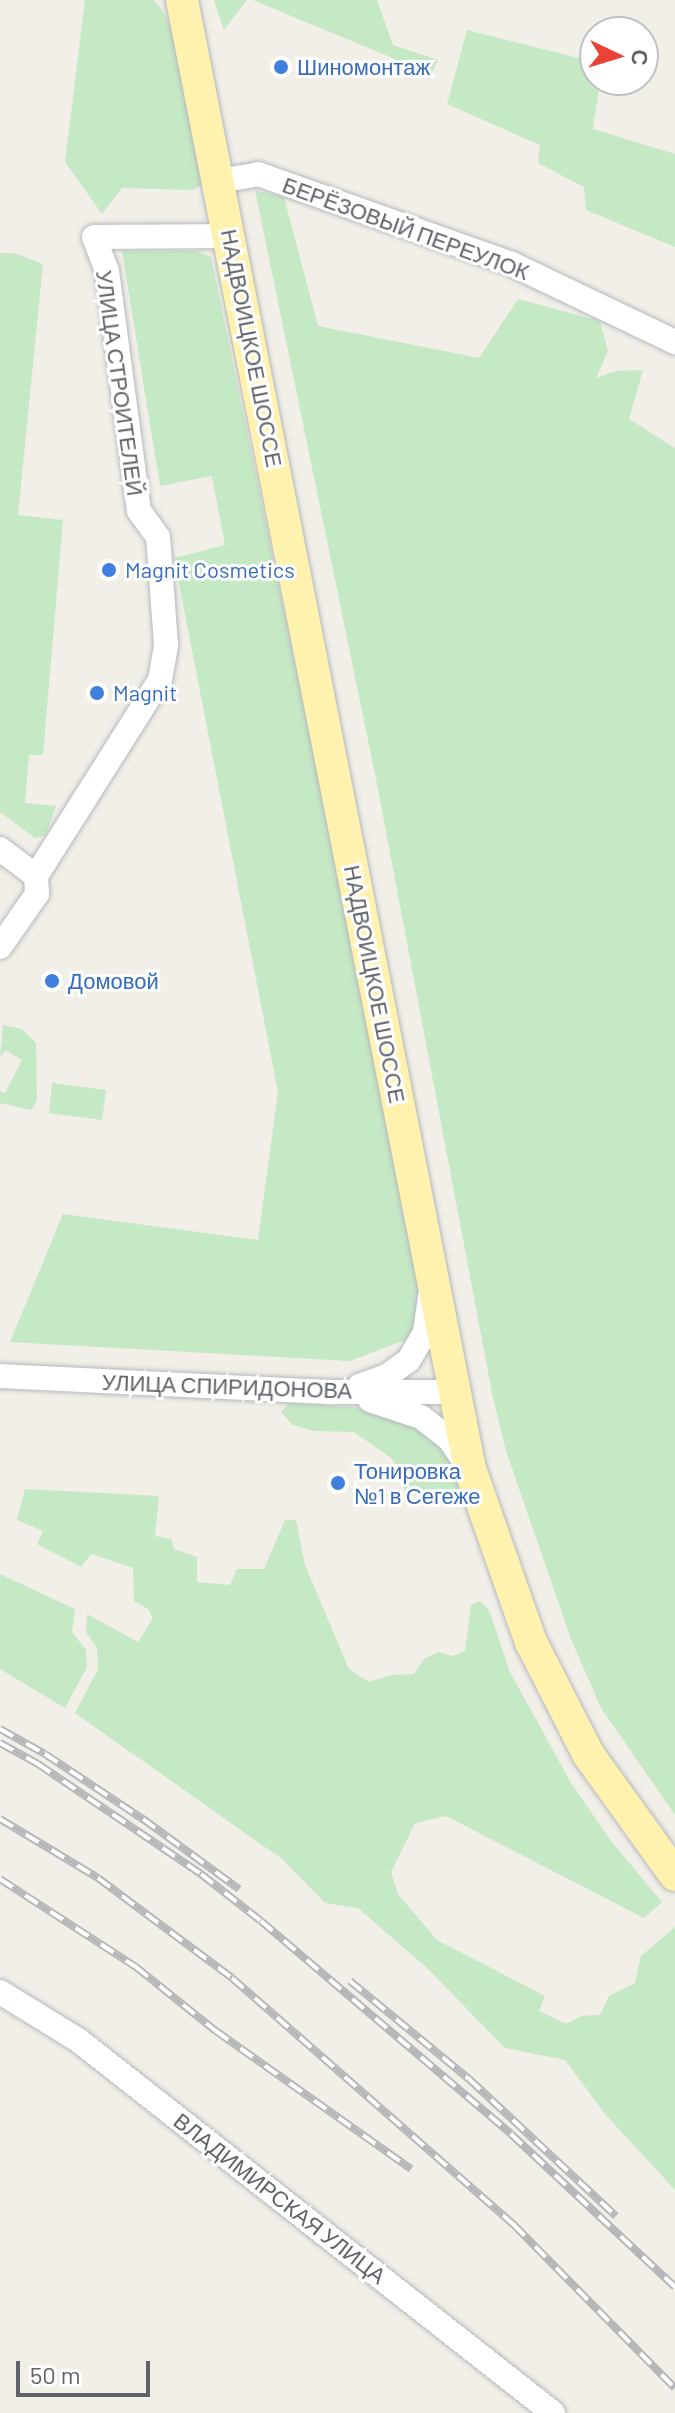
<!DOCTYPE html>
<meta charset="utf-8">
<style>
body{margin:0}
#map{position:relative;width:675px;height:2413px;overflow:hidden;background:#f1efe8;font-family:Barlow,sans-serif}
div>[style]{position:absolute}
.green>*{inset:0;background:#c5e8c5}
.roads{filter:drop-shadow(0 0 2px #b5b8bc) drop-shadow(0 0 2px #b5b8bc)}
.minor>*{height:24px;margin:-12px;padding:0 12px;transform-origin:12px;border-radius:12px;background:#fff}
.major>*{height:32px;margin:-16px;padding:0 16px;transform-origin:16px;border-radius:16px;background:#fff2af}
.rail>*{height:8px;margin-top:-4px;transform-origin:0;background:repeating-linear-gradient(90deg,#fff 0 15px,#b6b7b8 0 30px);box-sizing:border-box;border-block:2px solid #b6b7b8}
.dots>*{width:22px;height:22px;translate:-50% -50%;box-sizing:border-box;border:4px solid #fff;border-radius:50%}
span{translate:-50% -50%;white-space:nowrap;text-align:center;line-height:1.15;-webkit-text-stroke:6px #fff;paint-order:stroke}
.shop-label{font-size:22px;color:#366cbe}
.left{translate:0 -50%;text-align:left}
.street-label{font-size:22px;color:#5f6368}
.north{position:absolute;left:579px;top:16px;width:80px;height:80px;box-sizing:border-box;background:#fff;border:2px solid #bfc1c3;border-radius:50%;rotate:94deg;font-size:22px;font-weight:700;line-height:32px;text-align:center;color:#5f6368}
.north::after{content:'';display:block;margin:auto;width:28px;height:36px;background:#ea4335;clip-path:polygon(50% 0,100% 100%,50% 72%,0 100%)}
.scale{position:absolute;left:16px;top:2361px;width:134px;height:36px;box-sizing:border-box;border:4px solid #5f6368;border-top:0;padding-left:10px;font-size:24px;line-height:28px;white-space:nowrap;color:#5f6368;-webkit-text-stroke:6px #fff;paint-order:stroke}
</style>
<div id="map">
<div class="green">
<div style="clip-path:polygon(85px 0,154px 0,164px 13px,178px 44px,204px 184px,192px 190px,122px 188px,102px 214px,65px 162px)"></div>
<div style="clip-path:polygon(214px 0,247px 0,224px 30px)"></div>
<div style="clip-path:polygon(253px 0,377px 0,393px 45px,438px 60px,431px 74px)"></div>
<div style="clip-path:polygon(467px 30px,595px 62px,595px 80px,600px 80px,593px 129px,675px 154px,675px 247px,586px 210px,584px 187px,538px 163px,540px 145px,447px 104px)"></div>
<div style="clip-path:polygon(255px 190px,284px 197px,318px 326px,479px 358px,518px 299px,600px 321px,608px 351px,596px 378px,616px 371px,643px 370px,629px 419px,675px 448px,675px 1815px,601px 1708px,571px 1639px,506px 1451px,493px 1398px,377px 784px)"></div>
<div style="clip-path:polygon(122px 251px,196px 251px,211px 257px,417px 1255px,418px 1312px,410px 1338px,350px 1361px,10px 1342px,63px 1214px,258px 1240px,278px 1092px,174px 558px,225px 545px,212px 476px,160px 486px)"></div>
<div style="clip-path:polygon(0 253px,14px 253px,43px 264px,18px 515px,63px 520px,43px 755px,29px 755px,25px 803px,56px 806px,46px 835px,35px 838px,0 812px)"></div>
<div style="clip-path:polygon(3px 1025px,22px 1029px,36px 1043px,37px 1101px,31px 1110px,0 1103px,0 1091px,5px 1093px,22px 1060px,5px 1050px,0 1058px)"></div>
<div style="clip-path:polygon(52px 1083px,106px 1090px,102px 1120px,49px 1113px)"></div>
<div style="clip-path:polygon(289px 1403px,374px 1409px,433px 1435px,461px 1477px,459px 1489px,413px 1494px,404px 1489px,404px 1474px,391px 1458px,354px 1432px,314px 1431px,293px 1425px,281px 1412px)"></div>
<div style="clip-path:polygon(25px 1489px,159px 1496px,155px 1536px,171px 1539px,174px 1549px,197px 1557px,197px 1582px,230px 1585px,237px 1569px,264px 1569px,285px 1520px,296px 1520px,305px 1565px,349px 1669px,369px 1682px,391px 1675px,414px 1674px,424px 1659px,438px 1652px,453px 1656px,465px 1651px,471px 1605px,480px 1601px,489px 1610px,510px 1672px,571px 1783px,611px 1841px,662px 1902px,644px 1918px,446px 1816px,415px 1823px,391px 1872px,398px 1894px,437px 1940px,545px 1996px,539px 2011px,566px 2024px,581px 2016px,600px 2015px,609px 1996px,635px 1983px,641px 1956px,675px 1927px,675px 2190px,605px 2114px,565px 2060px,505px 2048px,428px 1969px,358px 1908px,325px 1903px,282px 1859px,75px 1713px,98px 1669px,97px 1648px,86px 1632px,87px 1614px,138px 1642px,153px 1618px,148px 1609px,134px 1601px,133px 1568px,91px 1554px,81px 1567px,37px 1544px,43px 1531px,17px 1520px)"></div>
<div style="clip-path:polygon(0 1574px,75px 1609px,72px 1632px,86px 1650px,87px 1667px,65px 1708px,0 1669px)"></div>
</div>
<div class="roads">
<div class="minor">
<div style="left:220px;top:181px;width:39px;rotate:-10deg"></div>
<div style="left:258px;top:174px;width:269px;rotate:19.5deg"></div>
<div style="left:512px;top:264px;width:181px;rotate:25.6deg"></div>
<div style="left:0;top:849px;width:45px;rotate:36.9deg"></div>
<div style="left:0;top:947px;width:65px;rotate:-55.1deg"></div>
<div style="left:37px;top:894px;width:18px;rotate:-93deg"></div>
<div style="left:36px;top:876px;width:232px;rotate:-57.7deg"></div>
<div style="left:160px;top:680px;width:36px;rotate:-80deg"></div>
<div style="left:166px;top:645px;width:108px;rotate:-94.2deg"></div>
<div style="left:158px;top:537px;width:32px;rotate:-126deg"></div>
<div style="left:139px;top:511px;width:242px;rotate:-97.6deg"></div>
<div style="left:107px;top:271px;width:36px;rotate:-111deg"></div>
<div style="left:94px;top:237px;width:136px;rotate:-0.4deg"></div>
<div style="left:0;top:1376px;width:333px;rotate:2.8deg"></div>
<div style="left:333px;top:1392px;width:120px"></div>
<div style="left:359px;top:1386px;width:30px;rotate:-20deg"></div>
<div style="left:387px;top:1376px;width:27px;rotate:-36deg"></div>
<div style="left:409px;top:1360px;width:32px;rotate:-60deg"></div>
<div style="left:425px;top:1332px;width:37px;rotate:-82deg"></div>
<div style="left:370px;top:1400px;width:54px;rotate:18.4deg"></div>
<div style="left:421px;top:1417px;width:37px;rotate:38deg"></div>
<div style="left:450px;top:1440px;width:29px;rotate:56deg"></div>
<div style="left:0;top:1992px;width:92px;rotate:31.6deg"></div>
<div style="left:78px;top:2040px;width:604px;rotate:38.14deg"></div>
</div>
<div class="major">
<div style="left:182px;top:0;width:1497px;rotate:78.91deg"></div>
<div style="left:470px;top:1469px;width:183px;rotate:70.6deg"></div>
<div style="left:531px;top:1642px;width:126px;rotate:63deg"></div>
<div style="left:588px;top:1754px;width:149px;rotate:54.3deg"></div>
</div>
</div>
<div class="rail">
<div style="left:0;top:1729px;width:51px;rotate:29.1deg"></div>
<div style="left:45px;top:1754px;width:118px;rotate:33.6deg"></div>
<div style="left:143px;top:1819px;width:119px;rotate:36.1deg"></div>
<div style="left:0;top:1743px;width:43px;rotate:28.9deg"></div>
<div style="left:38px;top:1764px;width:197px;rotate:34deg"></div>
<div style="left:201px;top:1874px;width:76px;rotate:38.1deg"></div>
<div style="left:261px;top:1921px;width:328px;rotate:40.4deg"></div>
<div style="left:511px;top:2134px;width:224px;rotate:43deg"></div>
<div style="left:0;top:1819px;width:114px;rotate:31deg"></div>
<div style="left:98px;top:1878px;width:167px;rotate:36.7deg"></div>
<div style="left:232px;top:1978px;width:375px;rotate:41.2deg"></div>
<div style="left:514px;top:2225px;width:229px;rotate:45.4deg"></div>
<div style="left:0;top:1879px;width:162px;rotate:32.9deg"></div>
<div style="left:136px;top:1967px;width:102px;rotate:38.7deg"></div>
<div style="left:216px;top:2031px;width:239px;rotate:35.3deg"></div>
<div style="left:350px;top:1981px;width:154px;rotate:39.5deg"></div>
<div style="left:469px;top:2079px;width:201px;rotate:43deg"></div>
</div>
<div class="dots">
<div style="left:281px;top:67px;background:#3f7fe0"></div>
<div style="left:109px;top:570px;background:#3f7fe0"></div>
<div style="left:97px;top:693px;background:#3f7fe0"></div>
<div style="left:52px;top:981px;background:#3f7fe0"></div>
<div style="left:338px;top:1483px;background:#3f7fe0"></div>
</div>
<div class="shop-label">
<span class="left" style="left:297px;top:67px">Шиномонтаж</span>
<span class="left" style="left:125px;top:570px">Magnit Cosmetics</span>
<span class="left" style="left:113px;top:693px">Magnit</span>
<span class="left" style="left:68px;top:981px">Домовой</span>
<span class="left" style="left:354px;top:1483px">Тонировка<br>№1 в Сегеже</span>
</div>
<div class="street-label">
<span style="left:406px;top:228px;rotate:20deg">БЕРЁЗОВЫЙ ПЕРЕУЛОК</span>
<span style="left:252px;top:348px;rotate:79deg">НАДВОИЦКОЕ ШОССЕ</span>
<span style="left:120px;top:383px;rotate:82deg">УЛИЦА СТРОИТЕЛЕЙ</span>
<span style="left:375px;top:984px;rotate:79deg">НАДВОИЦКОЕ ШОССЕ</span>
<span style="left:227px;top:1386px;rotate:2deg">УЛИЦА СПИРИДОНОВА</span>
<span style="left:280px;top:2198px;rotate:38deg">ВЛАДИМИРСКАЯ УЛИЦА</span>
</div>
<div class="north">С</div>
<div class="scale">50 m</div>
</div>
